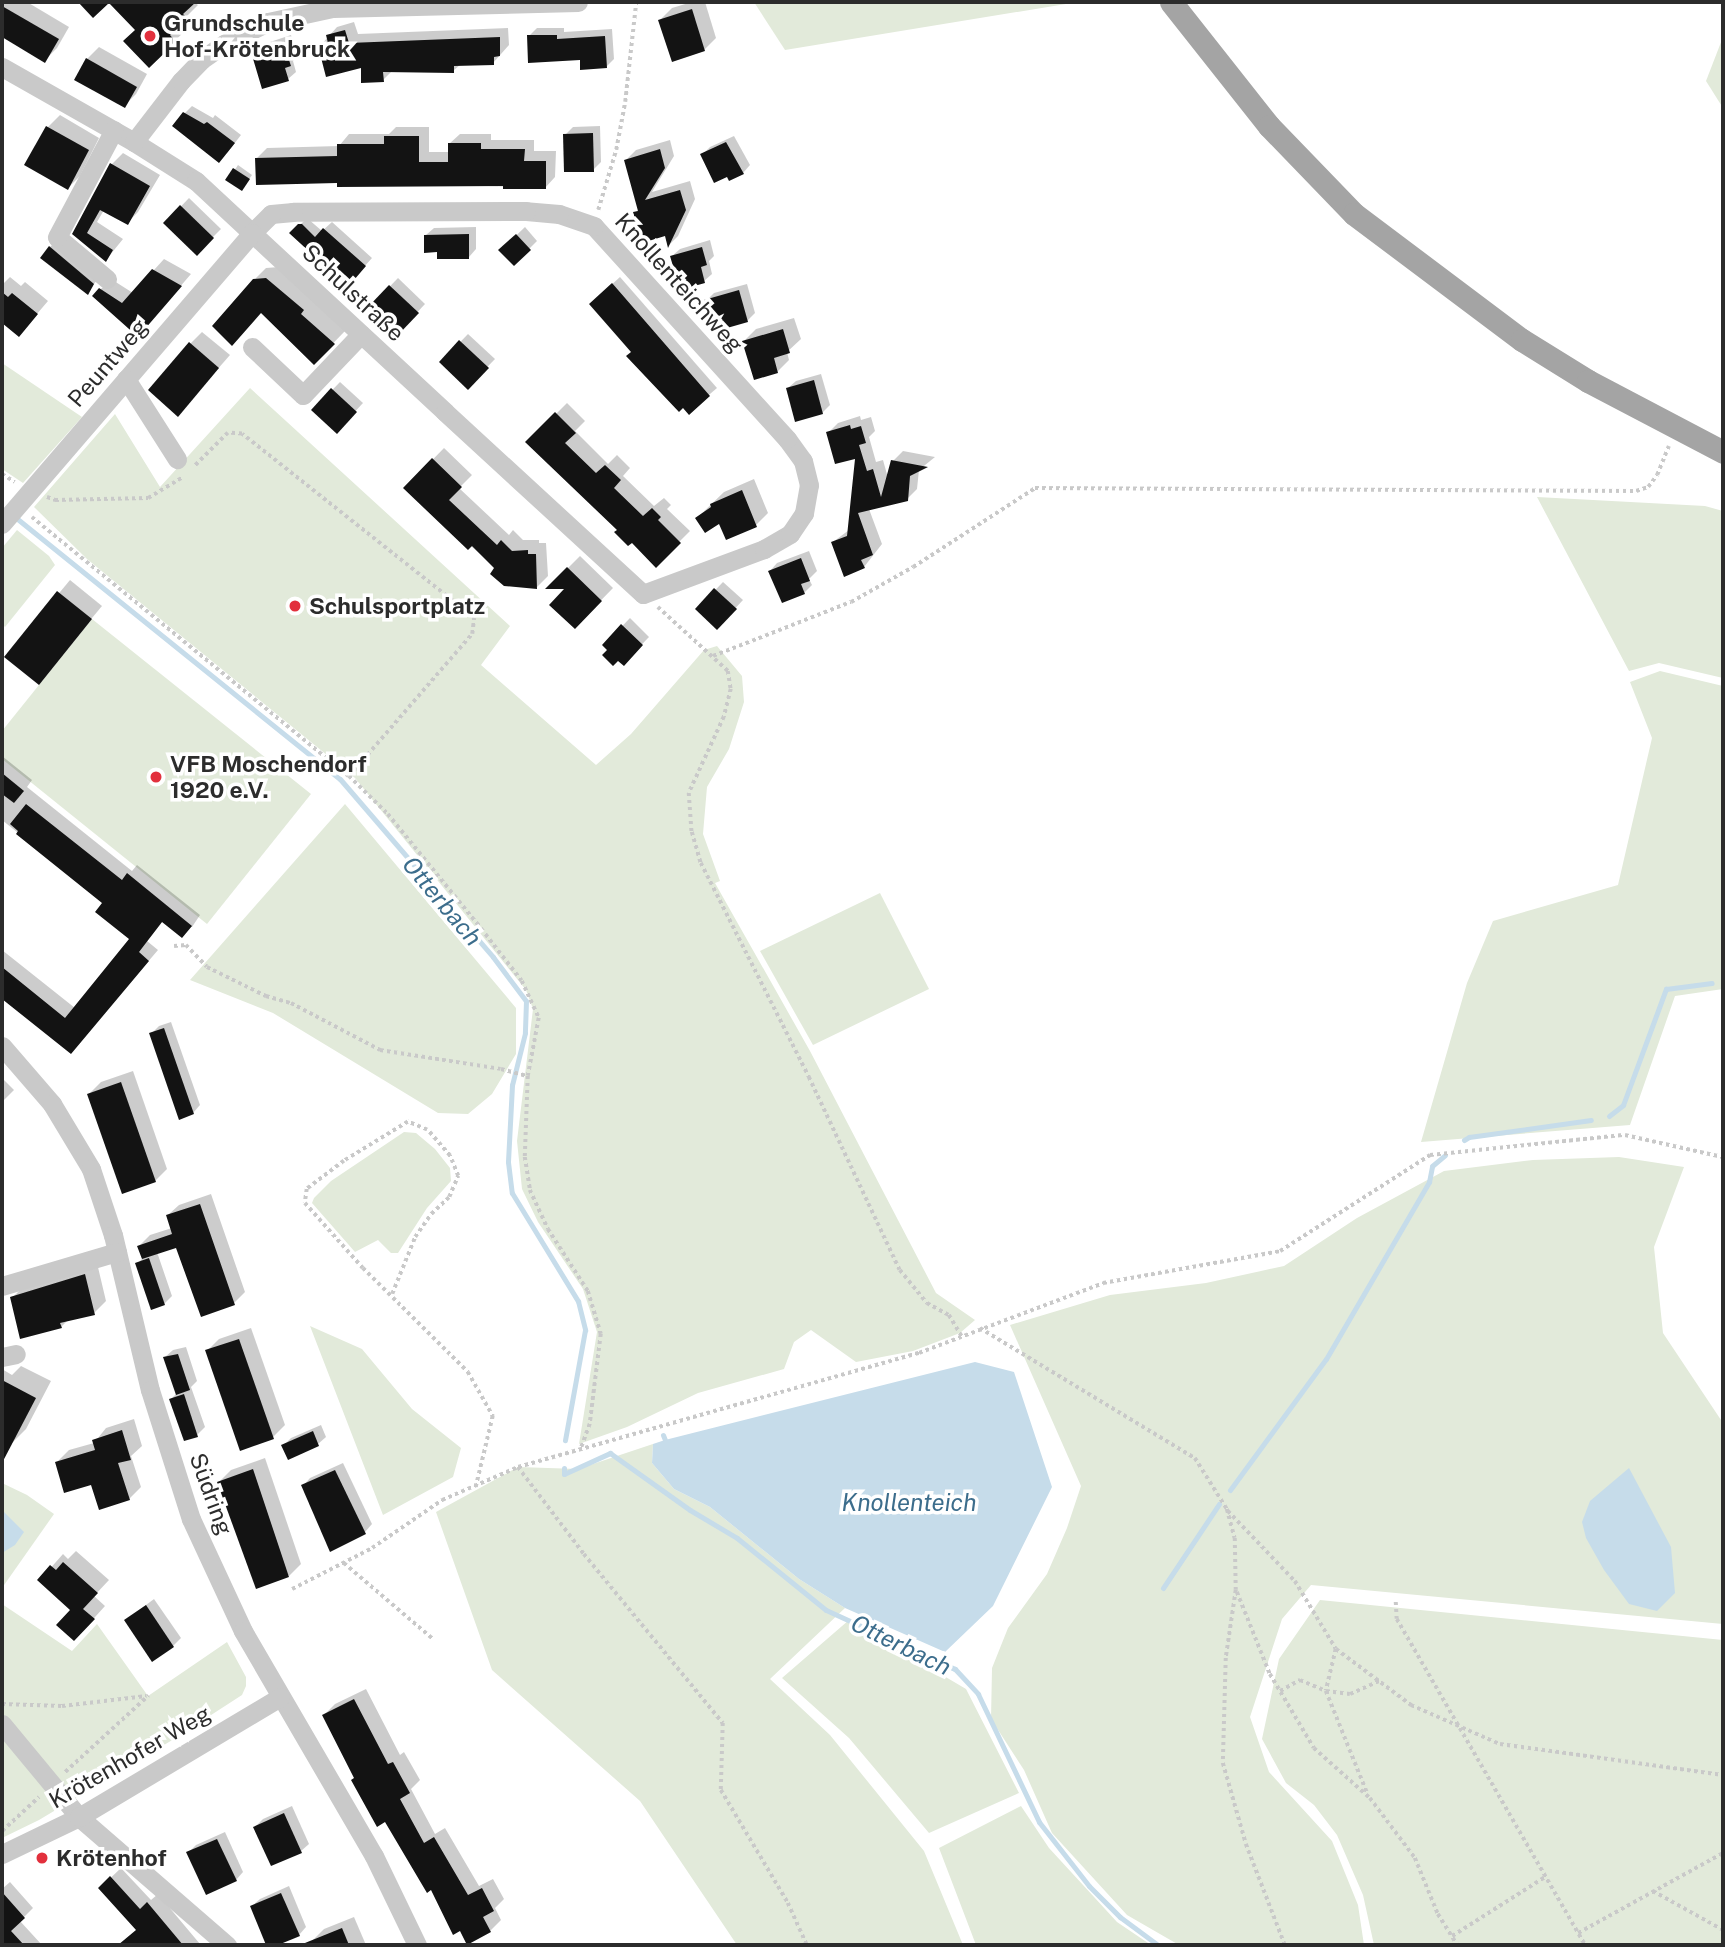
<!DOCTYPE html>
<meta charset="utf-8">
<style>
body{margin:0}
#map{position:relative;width:1725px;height:1947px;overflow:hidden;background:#fff;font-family:"Public Sans",sans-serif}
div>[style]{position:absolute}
.green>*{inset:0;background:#e2eada}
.water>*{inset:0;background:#c6dcea}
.shadow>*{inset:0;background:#0003}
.stream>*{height:5px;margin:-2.5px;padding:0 2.5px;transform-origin:2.5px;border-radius:2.5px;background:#c6dcea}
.building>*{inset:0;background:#131313}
.path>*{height:3.5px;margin-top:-1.75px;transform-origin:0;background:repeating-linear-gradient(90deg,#c9c9c9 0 3.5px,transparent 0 7px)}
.minor>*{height:19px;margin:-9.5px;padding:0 9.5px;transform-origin:9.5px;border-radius:9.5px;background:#c9c9c9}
.major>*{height:23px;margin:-11.5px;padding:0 11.5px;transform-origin:11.5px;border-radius:11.5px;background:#a4a4a4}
.dots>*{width:19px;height:19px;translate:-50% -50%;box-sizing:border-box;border:4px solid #fff;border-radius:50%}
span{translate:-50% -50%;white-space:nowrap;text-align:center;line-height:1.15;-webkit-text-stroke:7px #fff;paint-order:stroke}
.poi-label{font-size:23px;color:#2c2c2c;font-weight:700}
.left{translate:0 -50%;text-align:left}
.street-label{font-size:23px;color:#2c2c2c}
.water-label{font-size:24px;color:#3c6d8c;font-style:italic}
.frame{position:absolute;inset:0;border:4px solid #2c2c2c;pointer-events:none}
</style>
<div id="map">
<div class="green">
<div style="clip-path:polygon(754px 2px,1078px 2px,785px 50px)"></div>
<div style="clip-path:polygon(1723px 37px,1723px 108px,1706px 81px)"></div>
<div style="clip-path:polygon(2px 363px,82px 417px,23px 483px,2px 469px)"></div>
<div style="clip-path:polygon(250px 388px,510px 626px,481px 665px,596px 765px,631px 734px,704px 650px,717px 646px,742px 676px,744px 702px,729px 749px,707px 787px,703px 834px,720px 881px,715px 883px,810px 1051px,936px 1293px,975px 1320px,960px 1333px,913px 1351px,856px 1362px,811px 1330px,794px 1342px,784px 1369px,698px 1393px,627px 1427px,579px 1444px,597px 1332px,583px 1289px,538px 1222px,522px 1189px,517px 1141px,533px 1009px,526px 990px,355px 778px,87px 559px,34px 507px,115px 414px,160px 487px)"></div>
<div style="clip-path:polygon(1537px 497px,1705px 506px,1723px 511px,1723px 678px,1659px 663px,1629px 671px)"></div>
<div style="clip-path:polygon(17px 530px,49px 556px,55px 565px,5px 627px,2px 624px,2px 548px)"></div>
<div style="clip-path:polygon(92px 619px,311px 794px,207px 924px,2px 759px,2px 731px)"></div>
<div style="clip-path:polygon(1660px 671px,1723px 686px,1723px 989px,1675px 996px,1630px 1125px,1421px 1142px,1467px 983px,1493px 921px,1618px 885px,1652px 738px,1630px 682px)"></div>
<div style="clip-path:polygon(345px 804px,516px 1008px,516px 1054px,492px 1094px,468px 1114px,438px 1113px,273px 1013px,190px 980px)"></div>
<div style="clip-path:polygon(880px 893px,929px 989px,813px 1045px,760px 951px)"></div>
<div style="clip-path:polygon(404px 1132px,416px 1133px,435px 1149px,450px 1168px,451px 1181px,427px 1208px,398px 1253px,391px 1253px,378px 1240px,355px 1252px,312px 1203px,314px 1198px,331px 1181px)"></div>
<div style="clip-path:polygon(1619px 1157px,1684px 1167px,1654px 1247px,1663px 1333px,1723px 1423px,1723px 1624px,1311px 1585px,1282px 1619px,1250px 1717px,1269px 1772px,1332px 1841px,1358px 1905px,1364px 1945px,1179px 1945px,1127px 1915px,1052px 1833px,1024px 1770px,991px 1719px,992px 1668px,1008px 1628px,1047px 1574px,1067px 1528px,1081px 1486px,1010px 1325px,1110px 1295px,1206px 1283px,1284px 1266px,1357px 1218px,1444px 1171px,1533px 1160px)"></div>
<div style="clip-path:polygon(310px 1326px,362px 1349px,412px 1409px,461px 1448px,453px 1477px,383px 1515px)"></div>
<div style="clip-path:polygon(653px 1444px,652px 1463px,674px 1489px,710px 1507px,799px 1579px,845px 1608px,770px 1679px,830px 1735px,924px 1851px,963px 1945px,737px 1945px,640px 1801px,492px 1670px,436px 1512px,518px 1467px,578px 1469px)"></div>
<div style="clip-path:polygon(2px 1483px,27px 1495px,54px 1514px,2px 1588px)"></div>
<div style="clip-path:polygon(1320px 1600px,1723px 1640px,1723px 1945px,1374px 1945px,1363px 1895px,1337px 1835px,1314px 1805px,1286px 1783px,1262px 1739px,1279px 1659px)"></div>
<div style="clip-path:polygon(2px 1604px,72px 1651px,97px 1624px,148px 1696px,227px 1642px,246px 1677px,246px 1686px,242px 1695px,174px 1739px,39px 1820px,2px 1838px)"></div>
<div style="clip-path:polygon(849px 1620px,966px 1689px,1019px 1793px,929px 1833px,849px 1738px,782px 1678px)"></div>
<div style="clip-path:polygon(1021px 1806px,1049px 1848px,1117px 1922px,1151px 1945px,976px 1945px,939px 1848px)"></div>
</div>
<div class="water">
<div style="clip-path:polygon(975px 1362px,1014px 1372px,1052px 1487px,993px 1606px,945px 1652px,845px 1608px,799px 1579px,710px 1507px,674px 1489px,652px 1463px,653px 1444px,665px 1440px)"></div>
<div style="clip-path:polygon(1629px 1468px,1671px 1547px,1675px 1593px,1657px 1611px,1629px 1604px,1604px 1570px,1586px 1538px,1582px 1522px,1590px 1501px)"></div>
<div style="clip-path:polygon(2px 1510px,24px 1532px,15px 1545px,2px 1553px)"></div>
</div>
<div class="shadow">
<div style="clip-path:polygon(6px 2px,27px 2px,69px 27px,57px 48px,45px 60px,2px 35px,2px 6px)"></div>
<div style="clip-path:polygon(110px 2px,194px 2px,198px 5px,180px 23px,187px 29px,149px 66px,137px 30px)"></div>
<div style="clip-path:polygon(692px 2px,705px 2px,716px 38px,704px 50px,660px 20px,672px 8px)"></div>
<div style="clip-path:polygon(354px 22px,358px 34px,508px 28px,509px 45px,493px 63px,461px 64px,453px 71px,392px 71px,383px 80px,362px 65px,320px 46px,337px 27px)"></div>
<div style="clip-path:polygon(537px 28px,564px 28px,564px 32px,612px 29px,614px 59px,606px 67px,581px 59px,529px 36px)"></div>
<div style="clip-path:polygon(291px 35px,297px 56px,293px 61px,296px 72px,288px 79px,253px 52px,261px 45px)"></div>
<div style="clip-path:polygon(99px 47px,147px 74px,136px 94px,124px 106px,87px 59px)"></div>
<div style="clip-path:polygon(192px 106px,213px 118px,215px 115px,241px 135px,227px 153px,184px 114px)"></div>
<div style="clip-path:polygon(60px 115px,99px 138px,80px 176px,68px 188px,26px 164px,48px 127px)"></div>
<div style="clip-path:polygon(600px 126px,601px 162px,593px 170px,565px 135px,573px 127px)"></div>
<div style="clip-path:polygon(396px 127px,429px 127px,429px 152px,449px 152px,449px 144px,460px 134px,491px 134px,491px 140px,534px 140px,534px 151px,556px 151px,555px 177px,545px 188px,339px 181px,257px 158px,267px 148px,339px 146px,349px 134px,389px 134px)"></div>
<div style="clip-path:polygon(734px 136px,750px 165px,743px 173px,702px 155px,710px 147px)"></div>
<div style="clip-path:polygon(670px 140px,674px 156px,652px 192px,690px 181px,695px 199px,678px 236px,669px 245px,666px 234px,635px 213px,639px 209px,626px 160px,636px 150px)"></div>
<div style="clip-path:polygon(123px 153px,160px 175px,138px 212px,127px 223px,104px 210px,97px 222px,123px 239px,106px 260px,75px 234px,112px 164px)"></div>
<div style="clip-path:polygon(238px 165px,252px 175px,242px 189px,228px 180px)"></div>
<div style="clip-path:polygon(189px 198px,221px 229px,197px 253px,165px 223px)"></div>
<div style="clip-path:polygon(307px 218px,322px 231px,332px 222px,372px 258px,355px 277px,292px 233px)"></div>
<div style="clip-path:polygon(476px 227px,476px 249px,469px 257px,426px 235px,434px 228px)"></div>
<div style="clip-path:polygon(525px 227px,537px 241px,514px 264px,501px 250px)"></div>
<div style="clip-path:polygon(57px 240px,100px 276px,88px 292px,50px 247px)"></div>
<div style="clip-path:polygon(710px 240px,714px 256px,709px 261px,712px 274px,704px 281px,672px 256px,680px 249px)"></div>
<div style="clip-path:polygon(164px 259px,191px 274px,148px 324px,94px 296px,111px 279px,133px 293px)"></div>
<div style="clip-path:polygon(279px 267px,345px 331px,314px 363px,254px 280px,266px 268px)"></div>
<div style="clip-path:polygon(10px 277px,21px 286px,25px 282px,48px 301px,19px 335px,4px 323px,2px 325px,2px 285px)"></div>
<div style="clip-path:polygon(620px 277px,717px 388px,689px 412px,633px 352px,599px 296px)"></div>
<div style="clip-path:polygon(398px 278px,425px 304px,398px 333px,370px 307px)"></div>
<div style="clip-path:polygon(747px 284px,755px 313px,747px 321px,706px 301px,714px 293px)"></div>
<div style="clip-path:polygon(794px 318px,801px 339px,787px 352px,789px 360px,777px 372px,744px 341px,756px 329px)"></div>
<div style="clip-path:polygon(202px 332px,230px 355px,189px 402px,190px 344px)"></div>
<div style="clip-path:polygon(468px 334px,495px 359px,468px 387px,441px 362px)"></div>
<div style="clip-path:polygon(821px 374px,830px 405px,822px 413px,788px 388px,796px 381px)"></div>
<div style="clip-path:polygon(340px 382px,363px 403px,337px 431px,313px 410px)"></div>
<div style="clip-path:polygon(567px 403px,585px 421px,575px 431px,608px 464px,617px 455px,630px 468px,623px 476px,654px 506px,664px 498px,671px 505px,667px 509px,690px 531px,656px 565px,528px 442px)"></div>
<div style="clip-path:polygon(860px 416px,861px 420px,871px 417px,875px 431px,869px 437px,876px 462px,883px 460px,888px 478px,893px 461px,903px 451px,935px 457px,919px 470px,917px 489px,907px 499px,869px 509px,882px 544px,864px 567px,833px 542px,849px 530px,857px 456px,828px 433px,838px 423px)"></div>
<div style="clip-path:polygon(444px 448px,472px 475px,459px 488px,509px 535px,513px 530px,523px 540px,539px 540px,539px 543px,546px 543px,548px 576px,537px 587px,496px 568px,405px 488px)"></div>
<div style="clip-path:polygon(754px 479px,768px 513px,756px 525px,727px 538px,719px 521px,697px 518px,724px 492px)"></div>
<div style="clip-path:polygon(809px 551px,817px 571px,809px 579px,812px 585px,804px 593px,770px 571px,777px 563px)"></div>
<div style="clip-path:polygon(580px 556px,613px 588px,575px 627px,568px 588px,549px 587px)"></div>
<div style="clip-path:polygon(70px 580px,102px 606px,38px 683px,6px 657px)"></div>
<div style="clip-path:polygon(723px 582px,743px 600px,717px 628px,697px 609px)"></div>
<div style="clip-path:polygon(630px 618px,649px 637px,624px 663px,604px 645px)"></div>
<div style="clip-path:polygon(2px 756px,32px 780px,27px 787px,132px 871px,137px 865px,200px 915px,192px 927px,163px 921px,147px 941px,158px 950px,71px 1052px,2px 998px,2px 950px,75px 1008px,132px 939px,105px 903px,2px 820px)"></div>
<div style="clip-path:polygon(171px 1022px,200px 1105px,193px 1113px,151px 1034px,159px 1026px)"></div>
<div style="clip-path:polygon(133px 1071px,167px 1169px,155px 1181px,89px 1094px,101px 1082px)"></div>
<div style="clip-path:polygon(2px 1078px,14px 1090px,2px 1102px)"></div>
<div style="clip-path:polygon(211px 1194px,245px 1292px,234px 1303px,177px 1245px,157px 1252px,172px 1296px,164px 1304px,137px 1264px,143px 1258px,139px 1246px,150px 1235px,172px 1228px,168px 1215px,179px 1205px)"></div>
<div style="clip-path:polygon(97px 1263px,106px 1301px,94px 1313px,68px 1320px,61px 1327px,12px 1298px,24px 1286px)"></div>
<div style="clip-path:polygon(251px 1328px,285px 1425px,273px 1437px,207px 1351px,219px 1339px)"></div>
<div style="clip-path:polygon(186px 1347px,197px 1381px,191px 1387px,205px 1427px,197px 1435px,171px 1399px,177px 1393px,165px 1357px,173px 1350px)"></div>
<div style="clip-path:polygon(21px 1366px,51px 1381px,26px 1429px,10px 1445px,2px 1441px,2px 1369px,12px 1375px)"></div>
<div style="clip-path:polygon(134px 1419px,142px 1446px,131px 1456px,141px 1487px,129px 1499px,57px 1462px,69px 1450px,94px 1443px,106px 1428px)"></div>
<div style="clip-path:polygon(321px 1425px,326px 1437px,318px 1444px,284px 1445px,291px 1438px)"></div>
<div style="clip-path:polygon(265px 1458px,301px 1564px,289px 1576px,219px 1482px,231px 1470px)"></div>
<div style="clip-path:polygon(343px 1463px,372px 1524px,365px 1532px,303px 1486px,310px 1478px)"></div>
<div style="clip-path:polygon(76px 1551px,109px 1580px,94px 1596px,105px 1606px,86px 1627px,72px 1610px,40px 1580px,63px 1554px,68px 1559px)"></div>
<div style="clip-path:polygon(154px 1599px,181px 1638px,173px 1646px,126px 1620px)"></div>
<div style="clip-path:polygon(366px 1689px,400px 1755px,404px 1752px,420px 1780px,411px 1789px,435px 1834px,445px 1828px,479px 1886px,493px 1879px,504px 1899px,495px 1908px,501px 1920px,490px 1931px,461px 1929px,356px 1777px,324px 1715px,335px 1704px)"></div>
<div style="clip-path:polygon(292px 1806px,309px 1844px,301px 1851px,255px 1827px,263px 1819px)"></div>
<div style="clip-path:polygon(225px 1832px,243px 1872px,236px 1880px,188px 1853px,196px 1845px)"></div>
<div style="clip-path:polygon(121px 1868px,151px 1900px,158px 1894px,200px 1944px,205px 1945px,132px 1945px,127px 1940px,138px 1929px,100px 1888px)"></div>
<div style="clip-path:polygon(10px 1882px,33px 1908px,20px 1921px,42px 1945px,2px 1945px,2px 1889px)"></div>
<div style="clip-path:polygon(289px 1886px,306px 1927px,299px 1935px,268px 1945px,252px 1906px,260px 1899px)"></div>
<div style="clip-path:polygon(354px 1917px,366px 1945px,314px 1945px,312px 1941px,324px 1929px)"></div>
</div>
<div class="stream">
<div style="left:15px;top:517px;width:417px;rotate:38.9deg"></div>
<div style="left:340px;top:779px;width:235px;rotate:49.3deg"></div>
<div style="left:493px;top:957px;width:55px;rotate:53.1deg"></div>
<div style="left:526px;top:1001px;width:32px;rotate:92deg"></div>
<div style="left:525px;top:1033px;width:54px;rotate:104deg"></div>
<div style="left:512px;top:1085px;width:77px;rotate:93deg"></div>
<div style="left:508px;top:1162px;width:31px;rotate:83deg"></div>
<div style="left:512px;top:1193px;width:127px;rotate:58.6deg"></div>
<div style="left:578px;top:1301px;width:30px;rotate:76deg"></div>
<div style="left:585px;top:1330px;width:112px;rotate:100.3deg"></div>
<div style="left:1609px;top:1116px;width:18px;rotate:-38deg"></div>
<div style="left:1623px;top:1105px;width:124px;rotate:-69.7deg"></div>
<div style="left:1666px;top:989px;width:46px;rotate:-7.4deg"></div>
<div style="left:1464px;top:1140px;width:6px;rotate:-31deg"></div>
<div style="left:1469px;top:1137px;width:123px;rotate:-7.9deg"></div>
<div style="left:663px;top:1435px;width:5px;rotate:68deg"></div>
<div style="left:564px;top:1468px;width:6px;rotate:90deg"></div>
<div style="left:564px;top:1474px;width:51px;rotate:-24.5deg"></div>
<div style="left:610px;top:1453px;width:98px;rotate:35.5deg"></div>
<div style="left:690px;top:1510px;width:55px;rotate:30.8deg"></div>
<div style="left:737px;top:1538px;width:114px;rotate:39deg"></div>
<div style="left:826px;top:1610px;width:142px;rotate:24.6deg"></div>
<div style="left:955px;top:1669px;width:34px;rotate:47deg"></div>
<div style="left:978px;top:1694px;width:142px;rotate:64.5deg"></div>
<div style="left:1039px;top:1822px;width:81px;rotate:52deg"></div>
<div style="left:1089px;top:1886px;width:44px;rotate:45deg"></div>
<div style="left:1120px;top:1917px;width:47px;rotate:36.4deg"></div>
<div style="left:1230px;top:1490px;width:162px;rotate:-53.8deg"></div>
<div style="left:1326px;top:1359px;width:205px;rotate:-59.8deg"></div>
<div style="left:1429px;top:1182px;width:16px;rotate:-79deg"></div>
<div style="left:1432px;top:1166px;width:17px;rotate:-40deg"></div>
<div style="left:1163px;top:1588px;width:101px;rotate:-56.3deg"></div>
</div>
<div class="building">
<div style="clip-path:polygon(78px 2px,196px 2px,183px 14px,187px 18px,170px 35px,176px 42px,149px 68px,123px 41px,135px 30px,109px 3px,93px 18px)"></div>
<div style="clip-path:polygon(2px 6px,59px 39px,45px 63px,2px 37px)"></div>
<div style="clip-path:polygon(692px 9px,705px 51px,672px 62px,658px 20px)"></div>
<div style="clip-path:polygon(345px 30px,349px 43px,500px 37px,500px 56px,494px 57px,494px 65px,454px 66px,454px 73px,383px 72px,384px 82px,361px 83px,361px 68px,326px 77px,318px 46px,328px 43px,326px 35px)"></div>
<div style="clip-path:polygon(527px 35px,557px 35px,557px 39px,605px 36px,607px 68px,580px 70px,580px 60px,528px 63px)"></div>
<div style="clip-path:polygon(283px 42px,291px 66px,285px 68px,289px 81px,262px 89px,251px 52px)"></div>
<div style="clip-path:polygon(86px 58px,137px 87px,125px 108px,74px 80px)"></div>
<div style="clip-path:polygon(183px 112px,204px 124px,207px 122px,235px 143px,219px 163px,172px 126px)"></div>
<div style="clip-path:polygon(46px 126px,89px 150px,68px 190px,24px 165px)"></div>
<div style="clip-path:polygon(593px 133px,594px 172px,564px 172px,563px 134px)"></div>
<div style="clip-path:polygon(384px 136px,419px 136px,419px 162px,448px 162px,448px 143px,481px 143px,481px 149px,525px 149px,524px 161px,546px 161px,546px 189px,503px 189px,503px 186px,337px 187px,337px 183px,256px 185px,255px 158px,337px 156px,337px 144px,384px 144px)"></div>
<div style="clip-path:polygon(726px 142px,744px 174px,729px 181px,727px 177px,714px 183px,700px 154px)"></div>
<div style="clip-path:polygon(660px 149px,665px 168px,645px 200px,680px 190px,686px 210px,668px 248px,665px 236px,642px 243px,633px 212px,638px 211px,624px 160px)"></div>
<div style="clip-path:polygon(110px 163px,150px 186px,128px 225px,100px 210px,87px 233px,113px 250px,106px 262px,72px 234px)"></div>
<div style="clip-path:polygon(233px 168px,250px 179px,242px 191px,225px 180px)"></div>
<div style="clip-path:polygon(180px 205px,214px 238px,197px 256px,163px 223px)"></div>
<div style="clip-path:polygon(298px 224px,302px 224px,315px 237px,323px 228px,366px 266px,348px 287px,289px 233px)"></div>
<div style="clip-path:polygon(469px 234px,469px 259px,437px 259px,437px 252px,424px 253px,424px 235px)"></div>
<div style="clip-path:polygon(516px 234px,531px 250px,514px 266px,498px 250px)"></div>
<div style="clip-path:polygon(49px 246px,94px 284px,88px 295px,40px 258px)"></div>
<div style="clip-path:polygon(702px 247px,707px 265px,701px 267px,705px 283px,680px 290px,670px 256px)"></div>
<div style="clip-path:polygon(152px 269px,182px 286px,138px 337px,92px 296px,99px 288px,122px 303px)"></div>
<div style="clip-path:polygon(266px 278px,304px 310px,301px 314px,335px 344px,314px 365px,261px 313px,232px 346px,212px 326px,253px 279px)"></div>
<div style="clip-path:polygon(612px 283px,710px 396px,689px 415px,683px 408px,679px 412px,626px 356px,631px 352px,589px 304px)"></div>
<div style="clip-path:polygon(389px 285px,419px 313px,398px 335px,368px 307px)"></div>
<div style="clip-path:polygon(739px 290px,748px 322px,713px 332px,704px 300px)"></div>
<div style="clip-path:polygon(2px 292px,8px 297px,12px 293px,38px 314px,19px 337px,2px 323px)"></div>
<div style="clip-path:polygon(783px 329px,790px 353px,774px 358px,778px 373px,754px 380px,742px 341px)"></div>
<div style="clip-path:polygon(459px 340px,489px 368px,468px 390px,439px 362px)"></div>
<div style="clip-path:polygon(189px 342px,219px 368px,178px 417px,148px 390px)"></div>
<div style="clip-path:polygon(814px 380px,823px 414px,795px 422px,786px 388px)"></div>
<div style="clip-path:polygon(331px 388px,357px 412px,337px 434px,311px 410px)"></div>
<div style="clip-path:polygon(555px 412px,576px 433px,565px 443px,596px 473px,605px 465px,621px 480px,614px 488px,643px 516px,652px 508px,661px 517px,658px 520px,681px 543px,656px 568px,632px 543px,628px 546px,614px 532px,617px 530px,525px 442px)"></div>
<div style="clip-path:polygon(850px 425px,851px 429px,861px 426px,866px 443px,859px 445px,867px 471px,873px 469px,881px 497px,891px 460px,928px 467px,910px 476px,908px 501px,858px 513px,873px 555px,861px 560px,865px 568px,844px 577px,831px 542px,847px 536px,855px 459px,835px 464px,826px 432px)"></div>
<div style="clip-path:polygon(432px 458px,462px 487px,449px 500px,497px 545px,501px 540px,512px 551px,528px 550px,528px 554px,536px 554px,537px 589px,504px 586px,490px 574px,494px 568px,472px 546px,468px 550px,403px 488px)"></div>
<div style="clip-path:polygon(742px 490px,757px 527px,726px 540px,719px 524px,705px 533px,695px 518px,711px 507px,710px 504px)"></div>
<div style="clip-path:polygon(801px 558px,810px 581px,801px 584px,805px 594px,782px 603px,768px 571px)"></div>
<div style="clip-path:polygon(567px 567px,602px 601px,575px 629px,549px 605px,564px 589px,545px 589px)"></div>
<div style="clip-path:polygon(714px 588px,737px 609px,717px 630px,695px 609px)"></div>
<div style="clip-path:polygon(57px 591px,92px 619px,39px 685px,4px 657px)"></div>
<div style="clip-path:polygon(621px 624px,643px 645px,624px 666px,618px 661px,613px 666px,602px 655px,607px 650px,602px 645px)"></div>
<div style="clip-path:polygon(2px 773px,24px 791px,14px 803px,2px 794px)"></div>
<div style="clip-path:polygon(26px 804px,122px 880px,127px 873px,192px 926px,182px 938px,162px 922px,139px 952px,149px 961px,71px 1054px,2px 999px,2px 967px,65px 1018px,129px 939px,95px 912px,102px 903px,16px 834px,18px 831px,10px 824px)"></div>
<div style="clip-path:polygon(164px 1028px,194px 1114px,179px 1120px,149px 1033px)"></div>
<div style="clip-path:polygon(121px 1082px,156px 1182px,122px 1194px,87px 1094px)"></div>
<div style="clip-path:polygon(200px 1204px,235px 1305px,201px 1317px,176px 1248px,142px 1259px,137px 1246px,172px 1234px,166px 1215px)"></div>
<div style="clip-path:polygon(149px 1258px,165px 1305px,151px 1310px,135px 1263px)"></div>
<div style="clip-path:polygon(85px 1274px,95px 1315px,60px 1323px,62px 1328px,20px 1339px,10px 1297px)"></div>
<div style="clip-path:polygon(239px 1339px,274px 1439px,240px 1451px,205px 1350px)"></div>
<div style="clip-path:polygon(178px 1354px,190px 1390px,176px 1395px,163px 1357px)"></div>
<div style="clip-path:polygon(2px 1380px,36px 1398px,2px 1463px)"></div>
<div style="clip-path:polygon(184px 1394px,198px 1437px,184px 1441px,169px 1399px)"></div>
<div style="clip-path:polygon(122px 1430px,131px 1460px,118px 1463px,130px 1500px,99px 1510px,91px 1485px,64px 1493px,55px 1462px,95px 1450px,92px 1440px)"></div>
<div style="clip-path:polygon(313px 1431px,319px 1446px,288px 1460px,281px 1445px)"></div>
<div style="clip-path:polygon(253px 1469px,289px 1577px,256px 1589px,217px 1482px)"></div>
<div style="clip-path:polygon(335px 1470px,366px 1534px,330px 1552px,301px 1485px)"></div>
<div style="clip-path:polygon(63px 1562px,98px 1593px,83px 1609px,95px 1619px,74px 1641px,56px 1625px,70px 1610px,37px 1580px,50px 1565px,56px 1570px)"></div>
<div style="clip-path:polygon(146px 1605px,174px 1647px,152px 1662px,124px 1620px)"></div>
<div style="clip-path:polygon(354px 1699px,388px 1764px,393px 1762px,410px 1793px,400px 1799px,424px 1843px,434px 1837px,468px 1895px,482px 1888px,494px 1911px,483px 1917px,491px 1932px,467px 1945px,460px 1931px,453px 1935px,431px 1890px,427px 1893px,385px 1822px,377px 1827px,351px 1780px,354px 1778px,322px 1715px)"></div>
<div style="clip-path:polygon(284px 1813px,302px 1853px,271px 1866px,253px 1827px)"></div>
<div style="clip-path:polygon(217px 1839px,237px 1881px,206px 1895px,186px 1852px)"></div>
<div style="clip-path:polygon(110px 1876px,140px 1909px,147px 1902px,183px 1945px,118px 1945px,136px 1930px,98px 1888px)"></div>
<div style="clip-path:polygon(2px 1892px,25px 1918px,11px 1931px,24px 1945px,2px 1945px)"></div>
<div style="clip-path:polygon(281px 1893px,300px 1936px,278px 1945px,266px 1945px,250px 1906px)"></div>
<div style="clip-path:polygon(342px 1928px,349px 1945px,300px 1945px)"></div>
</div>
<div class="path">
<div style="left:598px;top:210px;width:63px;rotate:-73.3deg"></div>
<div style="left:616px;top:150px;width:49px;rotate:-79.4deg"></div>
<div style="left:625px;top:102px;width:101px;rotate:-83.7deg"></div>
<div style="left:2px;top:474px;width:15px;rotate:32deg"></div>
<div style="left:47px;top:497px;width:9px;rotate:21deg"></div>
<div style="left:55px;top:500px;width:93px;rotate:-1.2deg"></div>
<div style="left:148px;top:498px;width:41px;rotate:-31deg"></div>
<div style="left:32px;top:517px;width:409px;rotate:39.3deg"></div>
<div style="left:349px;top:776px;width:188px;rotate:-49.1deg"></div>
<div style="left:472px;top:634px;width:16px;rotate:-83deg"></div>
<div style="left:474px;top:618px;width:296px;rotate:-141.6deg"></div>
<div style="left:242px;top:434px;width:14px;rotate:-176deg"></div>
<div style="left:228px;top:433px;width:48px;rotate:135deg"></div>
<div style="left:658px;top:607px;width:95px;rotate:42.4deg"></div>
<div style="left:728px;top:671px;width:18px;rotate:81deg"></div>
<div style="left:731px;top:689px;width:29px;rotate:104deg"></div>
<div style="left:724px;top:717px;width:84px;rotate:114.7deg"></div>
<div style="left:689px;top:793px;width:39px;rotate:86deg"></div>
<div style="left:692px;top:832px;width:32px;rotate:74deg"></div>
<div style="left:701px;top:863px;width:240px;rotate:63.2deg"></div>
<div style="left:809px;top:1077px;width:213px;rotate:64.8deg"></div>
<div style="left:900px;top:1270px;width:43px;rotate:50.7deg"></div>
<div style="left:927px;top:1303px;width:25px;rotate:29deg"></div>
<div style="left:949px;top:1315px;width:27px;rotate:59deg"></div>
<div style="left:713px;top:656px;width:148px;rotate:-21.4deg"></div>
<div style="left:851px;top:602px;width:71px;rotate:-29.4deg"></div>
<div style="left:913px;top:567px;width:145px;rotate:-32.9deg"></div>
<div style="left:1035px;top:488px;width:601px;rotate:0.29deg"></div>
<div style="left:1636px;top:491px;width:13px;rotate:-18deg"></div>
<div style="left:1648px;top:487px;width:15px;rotate:-53deg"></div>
<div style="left:1657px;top:475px;width:31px;rotate:-68deg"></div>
<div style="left:349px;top:776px;width:54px;rotate:44.3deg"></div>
<div style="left:388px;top:814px;width:141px;rotate:50.8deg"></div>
<div style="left:477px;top:923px;width:73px;rotate:52.2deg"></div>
<div style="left:522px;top:981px;width:41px;rotate:65.3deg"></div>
<div style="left:539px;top:1018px;width:59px;rotate:100.7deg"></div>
<div style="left:528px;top:1076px;width:81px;rotate:92.1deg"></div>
<div style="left:525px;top:1157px;width:33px;rotate:81deg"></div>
<div style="left:530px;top:1190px;width:43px;rotate:65.2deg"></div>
<div style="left:548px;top:1229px;width:74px;rotate:57.2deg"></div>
<div style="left:588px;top:1291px;width:45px;rotate:73.2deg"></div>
<div style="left:601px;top:1334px;width:91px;rotate:97deg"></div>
<div style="left:590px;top:1424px;width:27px;rotate:110deg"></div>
<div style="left:174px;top:946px;width:12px;rotate:-5deg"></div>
<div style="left:186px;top:945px;width:30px;rotate:46deg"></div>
<div style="left:207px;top:967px;width:66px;rotate:26.2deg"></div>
<div style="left:266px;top:996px;width:26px;rotate:16deg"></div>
<div style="left:291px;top:1003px;width:101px;rotate:27.8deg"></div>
<div style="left:380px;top:1050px;width:122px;rotate:8.9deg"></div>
<div style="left:501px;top:1069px;width:28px;rotate:15deg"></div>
<div style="left:392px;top:1294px;width:61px;rotate:-68deg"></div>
<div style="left:415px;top:1237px;width:28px;rotate:-55deg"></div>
<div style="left:431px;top:1214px;width:25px;rotate:-43deg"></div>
<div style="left:449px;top:1197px;width:23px;rotate:-67deg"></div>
<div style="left:458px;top:1176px;width:22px;rotate:-112deg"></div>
<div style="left:450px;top:1156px;width:35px;rotate:-131deg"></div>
<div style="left:427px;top:1130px;width:21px;rotate:-157deg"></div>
<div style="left:408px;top:1122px;width:75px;rotate:148.6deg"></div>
<div style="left:344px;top:1161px;width:46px;rotate:142.9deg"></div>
<div style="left:307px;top:1189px;width:14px;rotate:98deg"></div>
<div style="left:305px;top:1203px;width:87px;rotate:48.3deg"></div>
<div style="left:363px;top:1268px;width:148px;rotate:44.7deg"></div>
<div style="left:468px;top:1372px;width:51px;rotate:60.4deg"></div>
<div style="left:493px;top:1416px;width:73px;rotate:103.5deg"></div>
<div style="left:980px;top:1328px;width:251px;rotate:31.2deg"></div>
<div style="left:1195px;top:1458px;width:60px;rotate:57.9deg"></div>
<div style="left:1227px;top:1509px;width:30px;rotate:75deg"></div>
<div style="left:1235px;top:1538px;width:52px;rotate:88.9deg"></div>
<div style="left:1236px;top:1590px;width:69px;rotate:98.4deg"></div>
<div style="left:1226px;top:1658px;width:105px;rotate:91.6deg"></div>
<div style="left:1223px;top:1763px;width:84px;rotate:74.1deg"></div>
<div style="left:1246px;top:1844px;width:108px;rotate:68.9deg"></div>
<div style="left:518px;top:1467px;width:109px;rotate:52.8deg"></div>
<div style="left:584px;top:1554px;width:219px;rotate:50.6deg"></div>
<div style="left:723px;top:1723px;width:67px;rotate:91.7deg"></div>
<div style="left:721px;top:1790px;width:131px;rotate:59.3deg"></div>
<div style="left:788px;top:1903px;width:46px;rotate:65.7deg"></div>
<div style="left:1228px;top:1511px;width:97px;rotate:46.3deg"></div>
<div style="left:1295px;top:1581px;width:79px;rotate:58.9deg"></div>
<div style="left:1336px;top:1649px;width:94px;rotate:36.7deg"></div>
<div style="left:1411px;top:1705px;width:97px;rotate:23.7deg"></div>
<div style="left:1500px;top:1744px;width:225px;rotate:7.9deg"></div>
<div style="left:344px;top:1563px;width:118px;rotate:40.5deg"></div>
<div style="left:292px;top:1589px;width:90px;rotate:-27.1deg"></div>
<div style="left:372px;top:1548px;width:85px;rotate:-34.4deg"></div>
<div style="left:442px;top:1500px;width:83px;rotate:-23.5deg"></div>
<div style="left:518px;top:1467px;width:417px;rotate:-15.9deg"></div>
<div style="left:919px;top:1353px;width:197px;rotate:-20.8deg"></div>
<div style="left:1103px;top:1283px;width:180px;rotate:-10.2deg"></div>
<div style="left:1280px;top:1251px;width:178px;rotate:-32.6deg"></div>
<div style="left:1430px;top:1155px;width:196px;rotate:-5.9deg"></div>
<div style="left:1625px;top:1135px;width:100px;rotate:12.7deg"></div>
<div style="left:1237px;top:1592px;width:88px;rotate:68.1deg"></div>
<div style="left:1270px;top:1674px;width:86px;rotate:59.3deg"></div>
<div style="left:1314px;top:1748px;width:75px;rotate:41.8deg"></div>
<div style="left:1370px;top:1798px;width:75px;rotate:53.1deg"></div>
<div style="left:1415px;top:1858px;width:61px;rotate:67.7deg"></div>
<div style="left:1438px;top:1914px;width:36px;rotate:58deg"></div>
<div style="left:1396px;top:1602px;width:17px;rotate:87deg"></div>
<div style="left:1397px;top:1619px;width:376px;rotate:60deg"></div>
<div style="left:1336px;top:1649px;width:43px;rotate:103.4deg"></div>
<div style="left:1326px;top:1691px;width:112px;rotate:68deg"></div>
<div style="left:1280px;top:1691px;width:23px;rotate:-29deg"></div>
<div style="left:1300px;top:1680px;width:28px;rotate:23deg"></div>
<div style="left:1326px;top:1691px;width:24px;rotate:7deg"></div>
<div style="left:1350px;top:1694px;width:32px;rotate:-24deg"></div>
<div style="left:2px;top:1704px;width:60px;rotate:1.9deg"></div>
<div style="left:62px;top:1706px;width:85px;rotate:-6.8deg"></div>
<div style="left:65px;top:1772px;width:113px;rotate:-42.5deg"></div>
<div style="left:2px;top:1831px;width:50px;rotate:-42.6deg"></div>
<div style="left:1653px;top:1891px;width:80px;rotate:29.1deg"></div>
<div style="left:1578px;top:1933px;width:166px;rotate:-28.9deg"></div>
<div style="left:1452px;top:1936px;width:110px;rotate:-32.4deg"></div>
</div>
<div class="minor">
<div style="left:2px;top:67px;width:152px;rotate:29.6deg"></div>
<div style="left:134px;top:142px;width:73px;rotate:32.2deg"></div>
<div style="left:196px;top:181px;width:76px;rotate:42.9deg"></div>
<div style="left:252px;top:233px;width:263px;rotate:42.8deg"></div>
<div style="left:445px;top:412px;width:269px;rotate:42.6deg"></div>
<div style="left:643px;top:594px;width:129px;rotate:-20.4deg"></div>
<div style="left:764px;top:549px;width:30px;rotate:-30deg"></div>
<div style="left:790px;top:534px;width:25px;rotate:-56deg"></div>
<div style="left:804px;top:513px;width:28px;rotate:-80deg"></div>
<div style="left:809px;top:485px;width:25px;rotate:-104deg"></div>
<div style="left:803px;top:461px;width:27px;rotate:-126deg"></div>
<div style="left:787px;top:439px;width:287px;rotate:-132.2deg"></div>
<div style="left:594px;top:226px;width:37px;rotate:-161deg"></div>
<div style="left:559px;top:214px;width:33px;rotate:-175deg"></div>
<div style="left:526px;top:211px;width:233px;rotate:179.8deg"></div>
<div style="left:293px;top:212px;width:22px;rotate:175deg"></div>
<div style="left:271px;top:214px;width:27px;rotate:135deg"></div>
<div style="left:252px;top:233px;width:384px;rotate:130.7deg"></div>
<div style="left:134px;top:142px;width:77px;rotate:-52.4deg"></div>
<div style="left:181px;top:81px;width:29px;rotate:-46deg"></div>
<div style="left:201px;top:60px;width:28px;rotate:-35deg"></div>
<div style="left:224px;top:44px;width:49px;rotate:-26.6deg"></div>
<div style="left:268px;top:22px;width:66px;rotate:-12.2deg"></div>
<div style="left:333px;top:8px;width:245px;rotate:-1.4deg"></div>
<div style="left:107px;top:279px;width:65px;rotate:-140deg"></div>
<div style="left:57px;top:237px;width:121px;rotate:-62deg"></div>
<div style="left:252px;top:347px;width:70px;rotate:43.3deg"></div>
<div style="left:303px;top:395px;width:84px;rotate:-46.4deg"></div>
<div style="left:126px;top:379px;width:95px;rotate:57.5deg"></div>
<div style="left:2px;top:1046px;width:77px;rotate:49.2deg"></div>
<div style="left:52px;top:1104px;width:76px;rotate:59deg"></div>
<div style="left:91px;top:1169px;width:70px;rotate:71.6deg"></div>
<div style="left:113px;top:1235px;width:159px;rotate:76.6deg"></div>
<div style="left:150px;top:1390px;width:135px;rotate:72.4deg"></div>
<div style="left:191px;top:1519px;width:123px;rotate:65.1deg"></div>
<div style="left:243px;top:1631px;width:260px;rotate:59.8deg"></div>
<div style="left:374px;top:1856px;width:99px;rotate:64.2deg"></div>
<div style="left:2px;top:1286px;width:120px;rotate:-16.5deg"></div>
<div style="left:2px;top:1357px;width:14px;rotate:-12deg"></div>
<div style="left:2px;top:1724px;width:121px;rotate:50.4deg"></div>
<div style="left:79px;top:1817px;width:196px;rotate:40.9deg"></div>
<div style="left:2px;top:1854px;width:85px;rotate:-25.7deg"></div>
<div style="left:79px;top:1817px;width:234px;rotate:-30.8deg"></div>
</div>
<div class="major">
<div style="left:1171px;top:2px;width:158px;rotate:51.7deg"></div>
<div style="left:1269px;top:126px;width:122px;rotate:46deg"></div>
<div style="left:1354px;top:214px;width:210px;rotate:36.9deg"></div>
<div style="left:1522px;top:340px;width:78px;rotate:31.8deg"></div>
<div style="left:1588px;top:381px;width:153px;rotate:27.7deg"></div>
</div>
<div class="dots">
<div style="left:150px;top:36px;background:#e2303d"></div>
<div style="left:295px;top:606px;background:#e2303d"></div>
<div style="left:156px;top:777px;background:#e2303d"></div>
<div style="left:42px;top:1858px;background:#e2303d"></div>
</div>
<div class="poi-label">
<span class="left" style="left:164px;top:36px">Grundschule<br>Hof-Krötenbruck</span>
<span class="left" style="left:309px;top:606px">Schulsportplatz</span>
<span class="left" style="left:170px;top:777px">VFB Moschendorf<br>1920 e.V.</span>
<span class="left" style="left:56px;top:1858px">Krötenhof</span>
</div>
<div class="street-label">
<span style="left:679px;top:283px;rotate:48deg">Knollenteichweg</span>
<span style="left:353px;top:293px;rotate:43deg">Schulstraße</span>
<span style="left:108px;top:363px;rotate:-49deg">Peuntweg</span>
<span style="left:211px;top:1494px;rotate:70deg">Südring</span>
<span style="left:130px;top:1757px;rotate:-30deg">Krötenhofer Weg</span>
</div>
<div class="water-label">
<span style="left:442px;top:901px;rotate:50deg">Otterbach</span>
<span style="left:909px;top:1503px">Knollenteich</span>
<span style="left:901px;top:1645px;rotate:26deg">Otterbach</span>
</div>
<div class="frame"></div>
</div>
